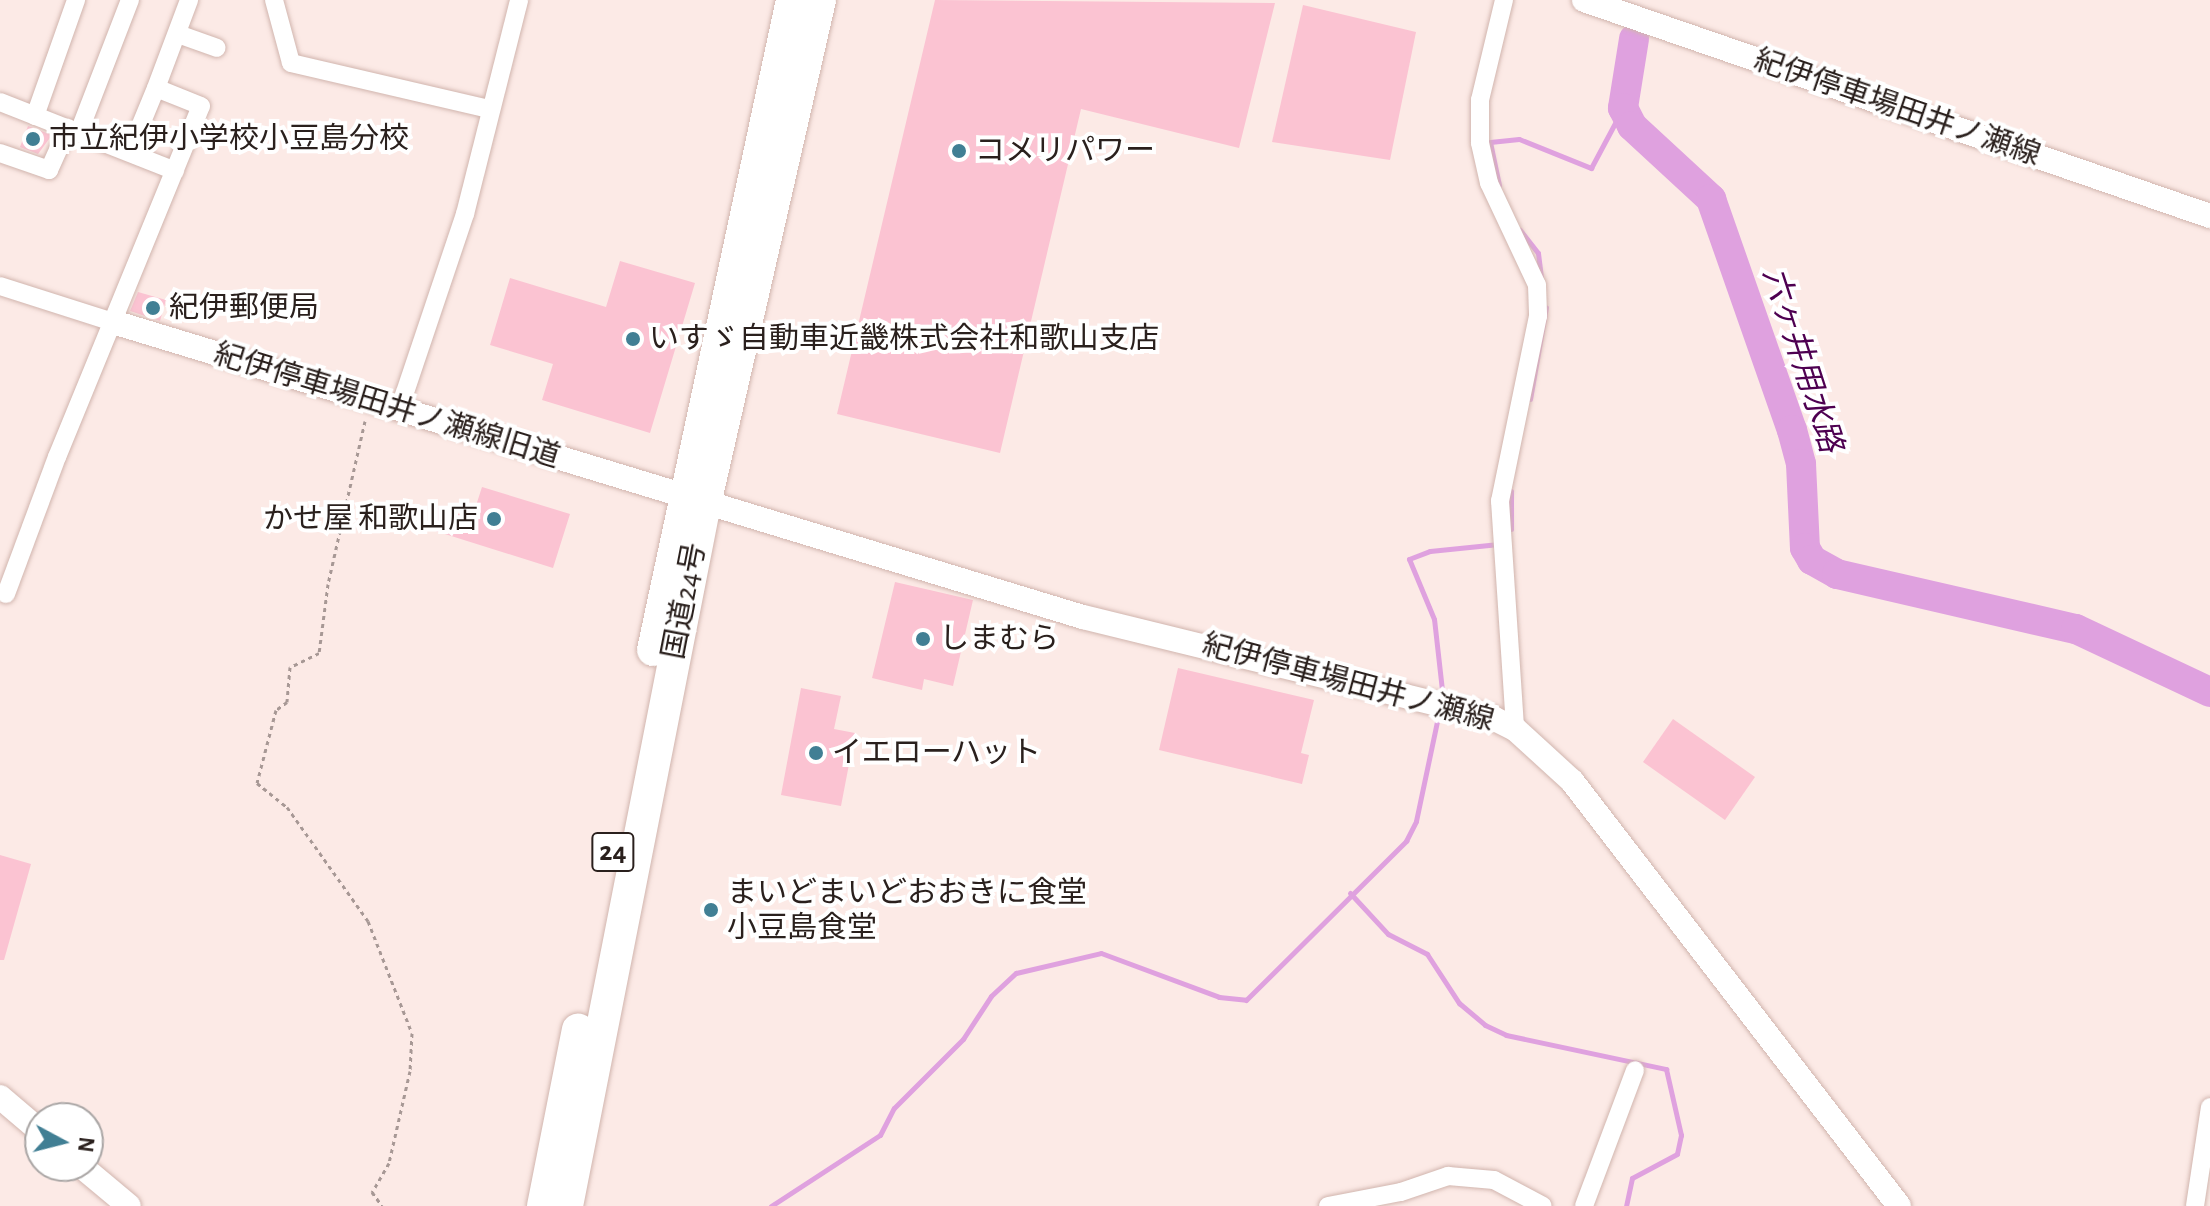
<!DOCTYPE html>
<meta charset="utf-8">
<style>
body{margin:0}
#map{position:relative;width:2210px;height:1206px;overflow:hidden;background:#fceae6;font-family:"Alegreya Sans","Noto Sans JP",sans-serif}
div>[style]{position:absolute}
.stream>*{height:5px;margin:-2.5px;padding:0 2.5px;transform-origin:2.5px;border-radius:2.5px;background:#dfa1df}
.river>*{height:30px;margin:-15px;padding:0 15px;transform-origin:15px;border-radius:15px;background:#dfa1df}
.building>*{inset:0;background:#fbc3d2}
.path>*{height:3px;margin-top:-1.5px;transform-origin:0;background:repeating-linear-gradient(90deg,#a79895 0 4px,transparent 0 8px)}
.roads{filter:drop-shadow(0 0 2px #d1b5ae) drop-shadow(0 0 2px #d1b5ae)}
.street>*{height:18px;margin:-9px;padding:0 9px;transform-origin:9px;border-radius:9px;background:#fff}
.secondary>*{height:24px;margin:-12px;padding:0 12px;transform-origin:12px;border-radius:12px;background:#fff}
.highway>*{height:32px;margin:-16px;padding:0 16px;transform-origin:16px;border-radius:16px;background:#fff}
.dots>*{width:22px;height:22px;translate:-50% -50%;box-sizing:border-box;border:4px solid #fff;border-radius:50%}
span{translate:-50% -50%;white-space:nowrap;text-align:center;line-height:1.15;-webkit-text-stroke:8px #fff;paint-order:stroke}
.shield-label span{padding:2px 6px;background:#fff;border:2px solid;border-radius:6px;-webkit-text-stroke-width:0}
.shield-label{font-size:28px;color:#2a201d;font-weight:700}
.street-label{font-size:30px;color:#2a201d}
.poi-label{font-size:30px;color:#2a201d}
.left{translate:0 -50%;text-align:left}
.right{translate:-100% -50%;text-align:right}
.water-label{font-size:32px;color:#4e0051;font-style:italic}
.north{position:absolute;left:24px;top:1102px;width:80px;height:80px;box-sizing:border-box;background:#fff;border:2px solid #aaa6a5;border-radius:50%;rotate:97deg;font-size:22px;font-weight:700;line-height:32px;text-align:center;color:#2a201d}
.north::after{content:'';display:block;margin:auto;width:28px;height:36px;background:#417f94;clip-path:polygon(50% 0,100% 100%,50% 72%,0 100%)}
</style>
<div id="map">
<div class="stream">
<div style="left:1499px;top:185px;width:44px;rotate:-101.8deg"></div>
<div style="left:1490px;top:142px;width:29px;rotate:-6deg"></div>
<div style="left:1519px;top:139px;width:78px;rotate:21.9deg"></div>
<div style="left:1591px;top:168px;width:68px;rotate:-61.9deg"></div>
<div style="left:1520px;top:230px;width:29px;rotate:52deg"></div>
<div style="left:1538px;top:253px;width:24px;rotate:83deg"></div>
<div style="left:1530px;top:399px;width:93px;rotate:-80.1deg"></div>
<div style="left:1511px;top:529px;width:38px;rotate:-90deg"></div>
<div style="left:1442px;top:690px;width:71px;rotate:-96.4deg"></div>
<div style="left:1434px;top:619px;width:65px;rotate:-112.6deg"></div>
<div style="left:1409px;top:559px;width:22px;rotate:-21deg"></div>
<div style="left:1430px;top:551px;width:69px;rotate:-5.8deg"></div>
<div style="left:1350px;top:893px;width:56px;rotate:47.2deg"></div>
<div style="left:1388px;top:934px;width:44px;rotate:27.1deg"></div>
<div style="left:1427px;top:954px;width:59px;rotate:56.9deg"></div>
<div style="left:1459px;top:1003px;width:34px;rotate:40deg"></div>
<div style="left:1485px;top:1025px;width:23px;rotate:25deg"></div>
<div style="left:1506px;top:1035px;width:164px;rotate:12deg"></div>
<div style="left:1666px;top:1069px;width:68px;rotate:77.2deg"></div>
<div style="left:1681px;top:1135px;width:19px;rotate:102deg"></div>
<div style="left:1677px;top:1154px;width:51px;rotate:151.9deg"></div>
<div style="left:1632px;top:1178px;width:29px;rotate:102deg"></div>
<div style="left:771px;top:1206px;width:130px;rotate:-33.1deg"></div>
<div style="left:880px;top:1135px;width:30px;rotate:-63deg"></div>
<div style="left:894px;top:1108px;width:98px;rotate:-45deg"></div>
<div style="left:963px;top:1039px;width:51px;rotate:-56.9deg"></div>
<div style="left:991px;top:996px;width:34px;rotate:-43deg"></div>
<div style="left:1016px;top:973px;width:87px;rotate:-13.2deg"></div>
<div style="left:1101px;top:953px;width:126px;rotate:20.4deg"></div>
<div style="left:1219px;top:997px;width:27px;rotate:6deg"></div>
<div style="left:1246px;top:1000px;width:226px;rotate:-44.8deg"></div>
<div style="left:1406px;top:841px;width:22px;rotate:-63deg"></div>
<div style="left:1416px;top:821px;width:102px;rotate:-78.1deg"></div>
</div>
<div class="river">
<div style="left:1634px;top:39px;width:70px;rotate:99.1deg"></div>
<div style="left:1623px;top:108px;width:20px;rotate:63deg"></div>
<div style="left:1632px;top:126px;width:108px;rotate:42.7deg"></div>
<div style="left:1711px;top:199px;width:245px;rotate:70.7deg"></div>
<div style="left:1792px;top:430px;width:35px;rotate:75deg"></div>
<div style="left:1801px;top:464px;width:84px;rotate:87.3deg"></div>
<div style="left:1805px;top:548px;width:14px;rotate:60deg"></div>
<div style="left:1812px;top:560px;width:29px;rotate:29deg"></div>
<div style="left:1837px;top:574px;width:245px;rotate:13deg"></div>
<div style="left:2076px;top:629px;width:148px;rotate:25.2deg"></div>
</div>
<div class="building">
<div style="clip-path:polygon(935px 0,1275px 3px,1239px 148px,1081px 109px,1000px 453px,837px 414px)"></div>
<div style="clip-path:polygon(1303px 5px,1416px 32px,1390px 160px,1272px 142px)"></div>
<div style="clip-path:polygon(28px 126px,52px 135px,38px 154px,20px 147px)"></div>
<div style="clip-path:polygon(620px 261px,695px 283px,650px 433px,542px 400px,553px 364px,490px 345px,510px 278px,606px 307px)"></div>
<div style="clip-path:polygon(138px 292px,166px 300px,160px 321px,130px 311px)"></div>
<div style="clip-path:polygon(482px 487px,570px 514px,553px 568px,429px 529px,436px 507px,472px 518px)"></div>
<div style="clip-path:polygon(895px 582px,973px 600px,953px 686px,924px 679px,922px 690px,872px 678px)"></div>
<div style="clip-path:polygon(1178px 668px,1314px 700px,1301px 753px,1309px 755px,1302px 784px,1159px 750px)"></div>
<div style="clip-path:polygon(801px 688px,841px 696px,834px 729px,855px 733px,841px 806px,781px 795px)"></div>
<div style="clip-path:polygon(1673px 719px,1755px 777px,1725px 820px,1643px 762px)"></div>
<div style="clip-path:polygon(0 855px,31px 864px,4px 960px,0 960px)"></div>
</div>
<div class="path">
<div style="left:365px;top:421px;width:167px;rotate:102.8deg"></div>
<div style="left:328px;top:584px;width:70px;rotate:97.4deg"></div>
<div style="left:319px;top:653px;width:32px;rotate:154deg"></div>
<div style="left:290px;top:667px;width:35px;rotate:95deg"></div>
<div style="left:287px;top:702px;width:14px;rotate:144deg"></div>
<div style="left:276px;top:710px;width:75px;rotate:104.6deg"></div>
<div style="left:257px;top:783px;width:38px;rotate:39deg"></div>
<div style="left:287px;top:807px;width:140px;rotate:54.6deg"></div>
<div style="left:368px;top:921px;width:120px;rotate:68.6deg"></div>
<div style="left:412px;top:1033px;width:38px;rotate:93deg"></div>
<div style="left:410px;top:1071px;width:94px;rotate:102.9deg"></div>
<div style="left:389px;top:1163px;width:34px;rotate:120deg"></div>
<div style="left:372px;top:1192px;width:17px;rotate:54deg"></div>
</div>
<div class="roads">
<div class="street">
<div style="left:274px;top:0;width:65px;rotate:74.9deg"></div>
<div style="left:291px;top:63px;width:202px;rotate:13.1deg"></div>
<div style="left:1504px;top:0;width:103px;rotate:103.5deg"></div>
<div style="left:1480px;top:100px;width:43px;rotate:90deg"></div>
<div style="left:1480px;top:143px;width:41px;rotate:77.3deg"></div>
<div style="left:1489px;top:183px;width:113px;rotate:64.8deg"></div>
<div style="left:1537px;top:285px;width:31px;rotate:88deg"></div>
<div style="left:1538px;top:316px;width:189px;rotate:101.6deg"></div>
<div style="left:1500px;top:501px;width:228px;rotate:86.2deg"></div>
<div style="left:178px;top:34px;width:41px;rotate:19.7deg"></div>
<div style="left:0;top:102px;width:188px;rotate:21.5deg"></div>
<div style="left:35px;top:116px;width:123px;rotate:-70.5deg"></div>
<div style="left:79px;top:132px;width:142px;rotate:-68.9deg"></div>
<div style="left:130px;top:151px;width:68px;rotate:-67.6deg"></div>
<div style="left:0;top:153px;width:52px;rotate:19.1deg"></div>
<div style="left:49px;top:170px;width:46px;rotate:-65.7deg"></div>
<div style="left:0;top:286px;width:119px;rotate:17.7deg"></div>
<div style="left:399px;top:410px;width:207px;rotate:-71.4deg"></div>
<div style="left:465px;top:214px;width:221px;rotate:-75.8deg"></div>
<div style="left:6px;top:594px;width:146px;rotate:-69.6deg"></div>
<div style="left:57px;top:457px;width:379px;rotate:-67.7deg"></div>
<div style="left:201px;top:106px;width:48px;rotate:-158.2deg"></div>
<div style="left:156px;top:88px;width:94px;rotate:-69.4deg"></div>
<div style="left:1328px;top:1206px;width:74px;rotate:-10.9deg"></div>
<div style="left:1401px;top:1192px;width:50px;rotate:-18.8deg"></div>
<div style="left:1448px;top:1176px;width:46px;rotate:5deg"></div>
<div style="left:1494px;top:1180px;width:55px;rotate:28deg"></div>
<div style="left:1584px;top:1206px;width:145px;rotate:-69.4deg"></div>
<div style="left:2195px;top:1206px;width:100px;rotate:-81.4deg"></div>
</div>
<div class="secondary">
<div style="left:1584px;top:0;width:662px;rotate:19.04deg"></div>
<div style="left:113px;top:322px;width:1014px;rotate:16.92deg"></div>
<div style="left:1083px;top:617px;width:422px;rotate:13.8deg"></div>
<div style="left:1493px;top:718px;width:25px;rotate:27deg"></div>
<div style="left:1515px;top:729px;width:77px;rotate:42.4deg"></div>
<div style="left:1572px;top:781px;width:536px;rotate:52.42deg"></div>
<div style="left:0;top:1097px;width:52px;rotate:40.4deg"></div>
<div style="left:81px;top:1166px;width:62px;rotate:39.8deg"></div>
</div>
<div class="highway">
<div style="left:653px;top:650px;width:665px;rotate:-77.93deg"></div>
<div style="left:543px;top:1206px;width:180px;rotate:-78.8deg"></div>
<div style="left:567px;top:1206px;width:715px;rotate:-78.88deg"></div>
<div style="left:705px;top:504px;width:517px;rotate:-77.15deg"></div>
</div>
</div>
<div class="dots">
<div style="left:33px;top:139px;background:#417f94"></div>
<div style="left:959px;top:151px;background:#417f94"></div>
<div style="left:153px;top:308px;background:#417f94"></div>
<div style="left:633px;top:339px;background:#417f94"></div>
<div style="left:494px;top:519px;background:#417f94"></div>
<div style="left:923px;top:639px;background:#417f94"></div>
<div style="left:816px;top:753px;background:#417f94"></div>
<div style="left:711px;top:910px;background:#417f94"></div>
</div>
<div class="shield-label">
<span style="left:613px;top:852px">24</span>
</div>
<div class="street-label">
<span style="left:1897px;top:108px;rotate:19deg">紀伊停車場田井ノ瀬線</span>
<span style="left:387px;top:406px;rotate:17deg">紀伊停車場田井ノ瀬線旧道</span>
<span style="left:685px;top:601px;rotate:-79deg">国道24号</span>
<span style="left:1348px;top:683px;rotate:15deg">紀伊停車場田井ノ瀬線</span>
</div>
<div class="poi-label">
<span class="left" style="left:49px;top:139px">市立紀伊小学校小豆島分校</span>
<span class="left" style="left:975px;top:151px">コメリパワー</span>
<span class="left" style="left:169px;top:308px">紀伊郵便局</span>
<span class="left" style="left:649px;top:339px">いすゞ自動車近畿株式会社和歌山支店</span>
<span class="right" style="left:478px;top:519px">かせ屋 和歌山店</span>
<span class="left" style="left:939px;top:639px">しまむら</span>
<span class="left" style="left:832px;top:753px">イエローハット</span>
<span class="left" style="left:727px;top:910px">まいどまいどおおきに食堂<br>小豆島食堂</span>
</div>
<div class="water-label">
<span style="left:1802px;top:360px;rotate:72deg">六ヶ井用水路</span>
</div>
<div class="north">N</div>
</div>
